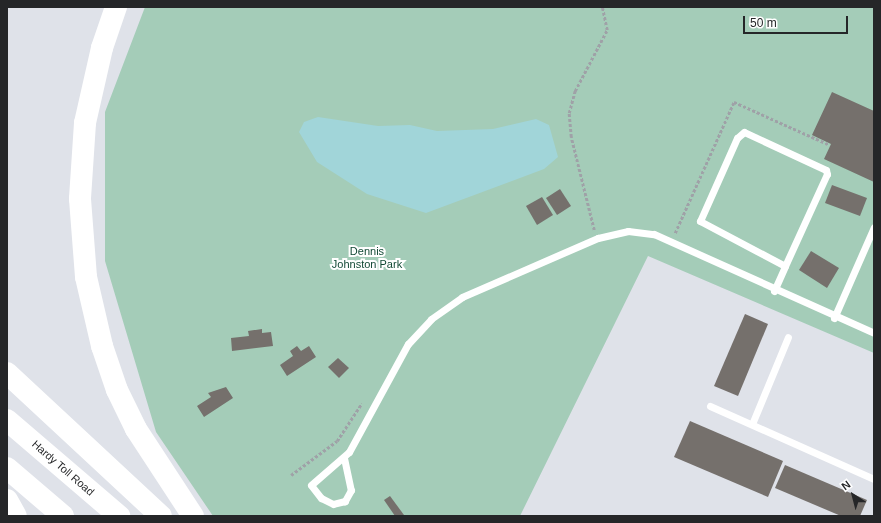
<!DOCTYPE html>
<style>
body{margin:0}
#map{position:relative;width:881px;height:523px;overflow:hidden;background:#dfe2e9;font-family:Helvetica,sans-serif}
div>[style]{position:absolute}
.green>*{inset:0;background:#a4ccb8}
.water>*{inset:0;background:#a1d5d9}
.building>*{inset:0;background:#75706c}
.path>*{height:2.5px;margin-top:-1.25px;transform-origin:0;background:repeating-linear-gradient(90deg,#9fa1a7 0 3px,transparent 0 5px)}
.service>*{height:7px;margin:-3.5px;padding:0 3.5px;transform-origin:3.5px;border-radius:3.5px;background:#fff}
.motorway>*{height:22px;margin:-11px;padding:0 11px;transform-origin:11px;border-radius:11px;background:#fff}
span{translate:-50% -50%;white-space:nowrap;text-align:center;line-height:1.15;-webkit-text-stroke:4px #fff;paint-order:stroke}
.park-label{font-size:11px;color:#124935}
.street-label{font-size:11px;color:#252628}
.frame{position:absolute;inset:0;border:8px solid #252628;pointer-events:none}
.north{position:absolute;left:833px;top:475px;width:40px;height:40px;-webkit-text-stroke:3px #fff;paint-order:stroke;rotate:324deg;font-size:11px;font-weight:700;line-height:16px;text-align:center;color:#252628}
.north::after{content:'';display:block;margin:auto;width:14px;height:18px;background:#252628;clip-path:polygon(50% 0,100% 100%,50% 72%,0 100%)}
.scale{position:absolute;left:743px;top:16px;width:105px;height:18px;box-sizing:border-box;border:2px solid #252628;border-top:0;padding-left:5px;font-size:12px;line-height:14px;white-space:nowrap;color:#252628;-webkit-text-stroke:3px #fff;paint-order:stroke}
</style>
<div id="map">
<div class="green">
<div style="clip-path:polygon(145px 7px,874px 7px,874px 353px,648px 256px,520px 516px,213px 516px,156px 432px,105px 261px,105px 112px)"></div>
</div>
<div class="water">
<div style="clip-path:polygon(318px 117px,378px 126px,410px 125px,437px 131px,493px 129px,536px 119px,549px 125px,558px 157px,544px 169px,426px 213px,367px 194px,317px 162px,299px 132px,304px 122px)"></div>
</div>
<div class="building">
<div style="clip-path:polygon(832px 92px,874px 111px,874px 182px,824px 159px,831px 144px,812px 135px)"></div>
<div style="clip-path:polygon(832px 185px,867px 198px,860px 216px,825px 203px)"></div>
<div style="clip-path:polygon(560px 189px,571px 206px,557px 215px,546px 198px)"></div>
<div style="clip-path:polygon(542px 197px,553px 215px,537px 225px,526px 206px)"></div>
<div style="clip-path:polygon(811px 251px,839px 268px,827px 288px,799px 270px)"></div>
<div style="clip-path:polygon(745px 314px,768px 324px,738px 396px,714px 386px)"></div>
<div style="clip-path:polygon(262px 329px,262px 333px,271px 332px,273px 346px,232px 351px,231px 338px,249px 336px,248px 331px)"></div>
<div style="clip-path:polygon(297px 346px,301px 351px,309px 346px,316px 357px,287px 376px,280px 365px,293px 356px,290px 351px)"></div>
<div style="clip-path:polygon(338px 358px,349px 368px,339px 378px,328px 367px)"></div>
<div style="clip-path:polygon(226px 387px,233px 398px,204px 417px,197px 406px,211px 397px,208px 393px)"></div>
<div style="clip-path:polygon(690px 421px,783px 461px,768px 497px,674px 457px)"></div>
<div style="clip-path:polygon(785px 465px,867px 500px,860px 516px,841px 516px,775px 488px)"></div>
<div style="clip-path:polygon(390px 496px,404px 515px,402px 516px,395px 516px,384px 500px)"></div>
</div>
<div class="path">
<div style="left:594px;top:230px;width:96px;rotate:-103.9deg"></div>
<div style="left:571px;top:137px;width:24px;rotate:-95deg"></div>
<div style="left:569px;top:113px;width:23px;rotate:-75deg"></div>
<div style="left:575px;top:91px;width:69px;rotate:-62.3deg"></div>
<div style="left:607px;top:30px;width:24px;rotate:-102deg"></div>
<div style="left:675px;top:233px;width:144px;rotate:-65.8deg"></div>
<div style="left:734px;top:102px;width:105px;rotate:24.1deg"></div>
<div style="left:291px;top:475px;width:57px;rotate:-36.5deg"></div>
<div style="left:337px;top:441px;width:45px;rotate:-56.7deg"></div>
</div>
<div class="service">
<div style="left:774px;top:291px;width:27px;rotate:-66deg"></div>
<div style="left:785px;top:266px;width:101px;rotate:-65.5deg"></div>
<div style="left:827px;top:174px;width:4px;rotate:-104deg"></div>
<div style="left:826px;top:170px;width:90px;rotate:-155.1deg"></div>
<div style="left:744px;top:132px;width:9px;rotate:139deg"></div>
<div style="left:737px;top:138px;width:91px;rotate:114deg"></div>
<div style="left:700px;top:221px;width:96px;rotate:27.9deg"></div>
<div style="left:834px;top:318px;width:99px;rotate:-66.3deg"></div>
<div style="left:710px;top:406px;width:180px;rotate:24deg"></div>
<div style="left:752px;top:424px;width:94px;rotate:-67.5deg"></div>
<div style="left:344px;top:458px;width:33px;rotate:78deg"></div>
<div style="left:351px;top:490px;width:13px;rotate:119deg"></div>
<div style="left:345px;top:501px;width:12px;rotate:166deg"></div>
<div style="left:333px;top:504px;width:13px;rotate:-153deg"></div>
<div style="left:321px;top:498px;width:16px;rotate:-128deg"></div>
<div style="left:311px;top:485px;width:50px;rotate:-41deg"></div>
<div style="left:349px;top:452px;width:123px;rotate:-61.4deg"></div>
<div style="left:408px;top:344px;width:34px;rotate:-47deg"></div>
<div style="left:431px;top:319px;width:38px;rotate:-35deg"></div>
<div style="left:462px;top:297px;width:148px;rotate:-23.5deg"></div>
<div style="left:598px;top:238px;width:31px;rotate:-13deg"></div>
<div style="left:628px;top:231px;width:26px;rotate:7deg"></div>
<div style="left:654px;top:234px;width:241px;rotate:24.2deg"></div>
</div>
<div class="motorway">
<div style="left:116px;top:7px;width:43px;rotate:108.9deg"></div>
<div style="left:102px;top:48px;width:77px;rotate:102.8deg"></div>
<div style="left:85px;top:123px;width:76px;rotate:93.8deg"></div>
<div style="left:80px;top:199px;width:78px;rotate:85.6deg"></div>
<div style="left:86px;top:277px;width:71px;rotate:76.9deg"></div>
<div style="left:102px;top:346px;width:46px;rotate:71.2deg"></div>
<div style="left:117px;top:390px;width:43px;rotate:64deg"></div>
<div style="left:136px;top:429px;width:104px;rotate:56.8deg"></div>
<div style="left:7px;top:373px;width:210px;rotate:42.9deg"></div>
<div style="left:7px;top:420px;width:148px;rotate:40.6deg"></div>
<div style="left:7px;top:468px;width:74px;rotate:40.6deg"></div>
<div style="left:7px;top:500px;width:18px;rotate:61deg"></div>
</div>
<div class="park-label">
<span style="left:367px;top:258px">Dennis<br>Johnston Park</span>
</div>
<div class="street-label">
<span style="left:63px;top:468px;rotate:41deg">Hardy Toll Road</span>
</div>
<div class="frame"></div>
<div class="north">N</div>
<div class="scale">50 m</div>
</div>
